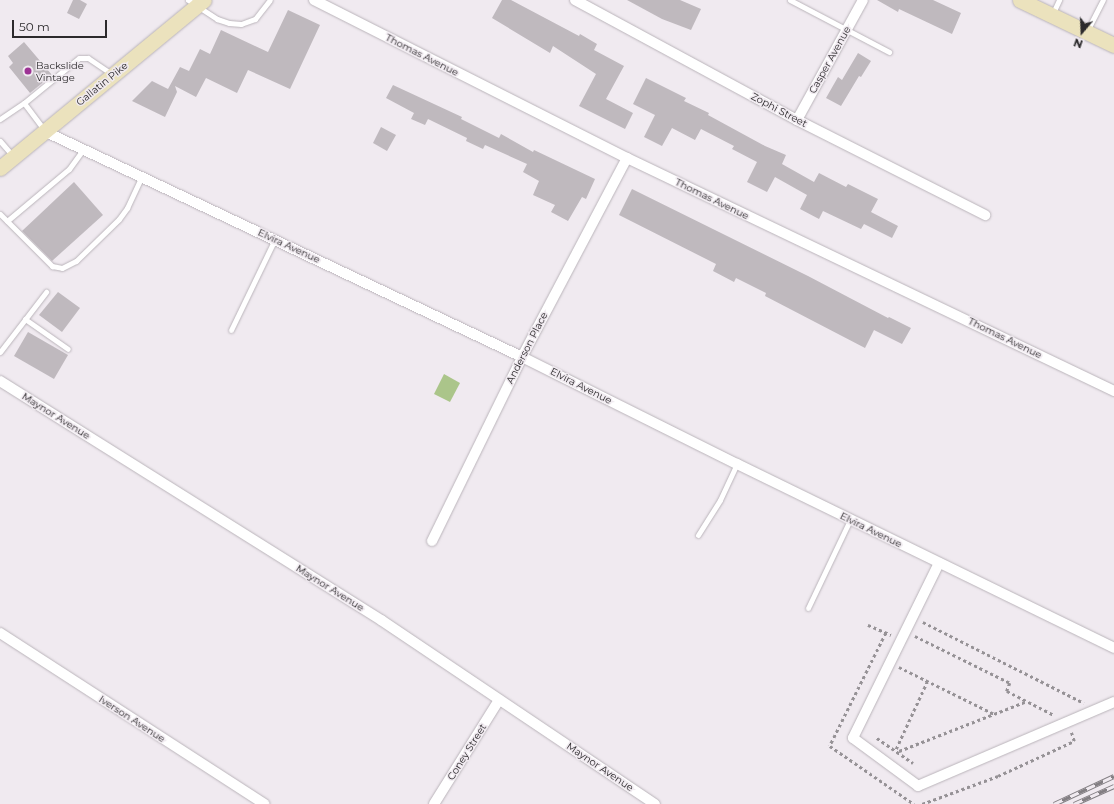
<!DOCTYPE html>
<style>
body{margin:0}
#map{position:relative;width:1114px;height:804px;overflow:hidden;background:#f0eaf0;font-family:Montserrat,sans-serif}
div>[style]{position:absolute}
.green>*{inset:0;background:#abc58a}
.building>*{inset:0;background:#bfb9be}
.path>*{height:2.5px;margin-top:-1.25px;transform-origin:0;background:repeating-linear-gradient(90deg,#969296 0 3px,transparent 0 6px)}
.roads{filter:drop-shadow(0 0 1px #bab4ba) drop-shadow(0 0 1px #bab4ba)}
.lane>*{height:5px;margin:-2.5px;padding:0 2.5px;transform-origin:2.5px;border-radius:2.5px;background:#fff}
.street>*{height:10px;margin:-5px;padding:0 5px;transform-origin:5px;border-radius:5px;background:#fff}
.secondary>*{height:15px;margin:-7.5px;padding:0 7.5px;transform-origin:7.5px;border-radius:7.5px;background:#ebe2bd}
.rail>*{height:4.5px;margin-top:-2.25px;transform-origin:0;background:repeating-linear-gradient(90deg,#f0eaf0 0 9px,#837f83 0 18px);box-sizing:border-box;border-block:1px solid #837f83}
.dots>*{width:11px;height:11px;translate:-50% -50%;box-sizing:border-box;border:2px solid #f0eaf0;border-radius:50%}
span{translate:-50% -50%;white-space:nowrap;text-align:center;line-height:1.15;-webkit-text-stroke:3px #f0eaf0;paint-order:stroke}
.street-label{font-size:10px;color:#2c2a2c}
.poi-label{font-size:10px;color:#2c2a2c}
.left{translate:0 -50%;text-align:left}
.north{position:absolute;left:1062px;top:12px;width:40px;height:40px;-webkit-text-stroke:3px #f0eaf0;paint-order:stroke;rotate:199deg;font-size:11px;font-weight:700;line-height:16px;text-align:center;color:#2c2a2c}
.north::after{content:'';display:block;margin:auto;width:14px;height:18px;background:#2c2a2c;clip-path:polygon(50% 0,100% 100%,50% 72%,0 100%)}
.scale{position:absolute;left:12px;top:20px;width:95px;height:18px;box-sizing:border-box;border:2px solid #2c2a2c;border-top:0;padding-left:5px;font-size:12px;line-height:14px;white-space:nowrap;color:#2c2a2c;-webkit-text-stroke:3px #f0eaf0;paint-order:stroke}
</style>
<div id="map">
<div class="green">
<div style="clip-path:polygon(444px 374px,460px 383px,450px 402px,434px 394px)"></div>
</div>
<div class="building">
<div style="clip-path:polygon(73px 0,80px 0,87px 4px,79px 19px,67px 13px)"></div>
<div style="clip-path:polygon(502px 0,511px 0,579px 36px,580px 34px,597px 44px,594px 50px,624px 66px,606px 99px,633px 113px,625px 129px,579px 106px,596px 74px,553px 46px,550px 53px,492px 18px)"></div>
<div style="clip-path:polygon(627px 0,680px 0,701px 9px,691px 30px,662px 19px)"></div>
<div style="clip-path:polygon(877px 0,933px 0,961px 13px,952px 34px,899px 9px,898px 12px)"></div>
<div style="clip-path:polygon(288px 10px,320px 25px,290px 89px,248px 70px,237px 93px,206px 78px,196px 97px,175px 86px,177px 92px,165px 117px,132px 101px,152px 81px,168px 89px,180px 67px,189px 71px,200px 49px,210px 54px,221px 30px,268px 52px)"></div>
<div style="clip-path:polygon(24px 42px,52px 75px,30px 93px,9px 67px,13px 63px,8px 56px)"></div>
<div style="clip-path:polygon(858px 53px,871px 61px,861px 77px,859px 76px,841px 106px,826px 98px,838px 77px,842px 80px)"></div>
<div style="clip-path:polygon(646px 78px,686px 98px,684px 101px,709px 113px,708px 115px,765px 146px,786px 155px,782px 164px,814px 182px,819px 173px,846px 187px,848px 184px,878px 199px,871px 212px,898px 226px,892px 238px,864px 224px,861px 229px,823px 211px,819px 219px,800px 209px,807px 195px,775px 177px,767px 192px,747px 182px,757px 162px,732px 149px,734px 146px,701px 129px,695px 140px,672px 128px,662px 146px,644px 137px,655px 115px,633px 104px)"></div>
<div style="clip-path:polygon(393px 85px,462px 117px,461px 119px,499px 138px,501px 134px,533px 152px,534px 150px,595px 179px,586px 199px,582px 197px,568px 221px,551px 212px,555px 205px,533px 195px,539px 181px,523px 172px,527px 164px,485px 145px,483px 149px,466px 141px,467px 138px,428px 119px,425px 125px,411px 119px,414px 113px,386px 98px)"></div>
<div style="clip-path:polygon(381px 127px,396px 135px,387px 151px,373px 143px)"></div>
<div style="clip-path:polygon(74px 182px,103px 215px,52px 261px,22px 231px)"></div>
<div style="clip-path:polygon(632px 189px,808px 276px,888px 318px,889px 317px,911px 328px,902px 344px,874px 330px,865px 348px,765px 296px,766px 293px,736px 278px,734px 282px,713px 271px,716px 264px,619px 215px)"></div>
<div style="clip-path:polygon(58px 292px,80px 308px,62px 332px,39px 315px)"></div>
<div style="clip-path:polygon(28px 332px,68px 355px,54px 379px,14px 356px)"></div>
</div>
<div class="path">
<div style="left:923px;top:622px;width:180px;rotate:26.7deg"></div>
<div style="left:868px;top:625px;width:25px;rotate:23deg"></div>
<div style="left:886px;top:633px;width:126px;rotate:116.4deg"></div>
<div style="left:830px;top:746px;width:102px;rotate:34.6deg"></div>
<div style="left:915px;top:636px;width:106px;rotate:26.3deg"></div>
<div style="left:1010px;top:683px;width:9px;rotate:111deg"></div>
<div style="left:1007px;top:691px;width:53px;rotate:27.1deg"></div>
<div style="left:899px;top:667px;width:106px;rotate:26.3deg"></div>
<div style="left:877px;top:738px;width:44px;rotate:34.8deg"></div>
<div style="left:896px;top:749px;width:74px;rotate:-65.2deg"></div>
<div style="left:899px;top:751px;width:135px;rotate:-21.3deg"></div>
<div style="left:922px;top:804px;width:81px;rotate:-20.2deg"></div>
<div style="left:998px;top:776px;width:84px;rotate:-24.7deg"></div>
<div style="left:1074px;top:741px;width:9px;rotate:-108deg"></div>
</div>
<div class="roads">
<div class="lane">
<div style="left:188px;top:0;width:35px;rotate:33deg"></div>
<div style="left:217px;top:19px;width:13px;rotate:18deg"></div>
<div style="left:229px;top:23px;width:12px;rotate:5deg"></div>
<div style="left:241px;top:24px;width:15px;rotate:-20deg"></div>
<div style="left:255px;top:19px;width:24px;rotate:-52deg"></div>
<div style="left:790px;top:0;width:112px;rotate:27.7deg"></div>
<div style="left:1052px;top:15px;width:17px;rotate:-65deg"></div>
<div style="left:1087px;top:31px;width:35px;rotate:-63deg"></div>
<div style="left:24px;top:103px;width:34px;rotate:53deg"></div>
<div style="left:0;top:119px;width:29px;rotate:-34deg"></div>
<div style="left:24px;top:103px;width:71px;rotate:-39.3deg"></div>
<div style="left:79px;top:58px;width:9px"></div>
<div style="left:88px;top:58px;width:29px;rotate:34deg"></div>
<div style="left:0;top:141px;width:20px;rotate:49deg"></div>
<div style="left:0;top:214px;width:74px;rotate:45deg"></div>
<div style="left:52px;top:266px;width:10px;rotate:11deg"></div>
<div style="left:62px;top:268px;width:16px;rotate:-27deg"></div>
<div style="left:76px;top:261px;width:60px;rotate:-44.3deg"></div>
<div style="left:119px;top:219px;width:14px;rotate:-54deg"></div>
<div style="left:127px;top:208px;width:33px;rotate:-65deg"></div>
<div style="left:7px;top:221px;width:81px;rotate:-40deg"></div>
<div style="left:69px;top:169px;width:24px;rotate:-54deg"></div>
<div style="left:25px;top:319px;width:52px;rotate:34.9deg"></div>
<div style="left:231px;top:330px;width:101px;rotate:-64.2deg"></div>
<div style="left:0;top:352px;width:76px;rotate:-52.5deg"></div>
<div style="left:698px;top:535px;width:41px;rotate:-57.8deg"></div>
<div style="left:720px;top:500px;width:40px;rotate:-65deg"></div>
<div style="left:808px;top:608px;width:98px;rotate:-64.5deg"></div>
</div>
<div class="street">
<div style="left:314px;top:0;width:351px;rotate:26.8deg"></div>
<div style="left:627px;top:158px;width:540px;rotate:25.57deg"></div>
<div style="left:575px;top:0;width:252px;rotate:28.4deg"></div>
<div style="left:797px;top:120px;width:211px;rotate:26.8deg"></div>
<div style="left:797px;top:120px;width:137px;rotate:-61.2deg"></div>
<div style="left:44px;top:131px;width:529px;rotate:25.3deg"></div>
<div style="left:522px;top:357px;width:240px;rotate:26.5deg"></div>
<div style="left:737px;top:464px;width:420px;rotate:26deg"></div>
<div style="left:0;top:381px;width:450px;rotate:32.1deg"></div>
<div style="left:381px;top:620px;width:330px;rotate:33.9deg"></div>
<div style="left:432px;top:541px;width:205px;rotate:-63.9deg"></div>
<div style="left:522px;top:357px;width:225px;rotate:-62.2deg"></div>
<div style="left:939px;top:563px;width:195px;rotate:116.2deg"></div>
<div style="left:853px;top:738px;width:81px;rotate:36.4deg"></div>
<div style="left:918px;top:786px;width:213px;rotate:-23.2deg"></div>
<div style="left:0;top:633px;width:315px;rotate:32.9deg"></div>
<div style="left:434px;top:804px;width:123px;rotate:-58deg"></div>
</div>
<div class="secondary">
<div style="left:1020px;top:0;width:104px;rotate:25.6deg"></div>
<div style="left:0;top:168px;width:264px;rotate:-39.5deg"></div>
</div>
</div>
<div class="rail">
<div style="left:1054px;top:804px;width:66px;rotate:-25deg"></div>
<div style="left:1074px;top:804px;width:44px;rotate:-24.2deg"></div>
</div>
<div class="dots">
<div style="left:28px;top:71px;background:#9d3395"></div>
</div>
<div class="street-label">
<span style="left:422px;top:55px;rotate:27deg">Thomas Avenue</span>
<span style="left:830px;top:60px;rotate:-61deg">Casper Avenue</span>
<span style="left:102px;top:84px;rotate:-39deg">Gallatin Pike</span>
<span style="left:779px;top:110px;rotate:28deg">Zophi Street</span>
<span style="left:712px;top:199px;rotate:26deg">Thomas Avenue</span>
<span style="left:289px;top:246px;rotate:25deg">Elvira Avenue</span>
<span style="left:1005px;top:338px;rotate:26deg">Thomas Avenue</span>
<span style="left:527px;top:348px;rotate:-63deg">Anderson Place</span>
<span style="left:581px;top:386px;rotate:27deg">Elvira Avenue</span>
<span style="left:56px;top:416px;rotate:32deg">Maynor Avenue</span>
<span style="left:871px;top:530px;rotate:26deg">Elvira Avenue</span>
<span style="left:330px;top:588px;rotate:32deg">Maynor Avenue</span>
<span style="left:132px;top:719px;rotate:33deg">Iverson Avenue</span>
<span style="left:467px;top:752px;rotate:-58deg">Coney Street</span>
<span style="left:600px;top:767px;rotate:34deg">Maynor Avenue</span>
</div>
<div class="poi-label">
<span class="left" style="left:36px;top:71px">Backslide<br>Vintage</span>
</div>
<div class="north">N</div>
<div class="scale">50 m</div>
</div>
